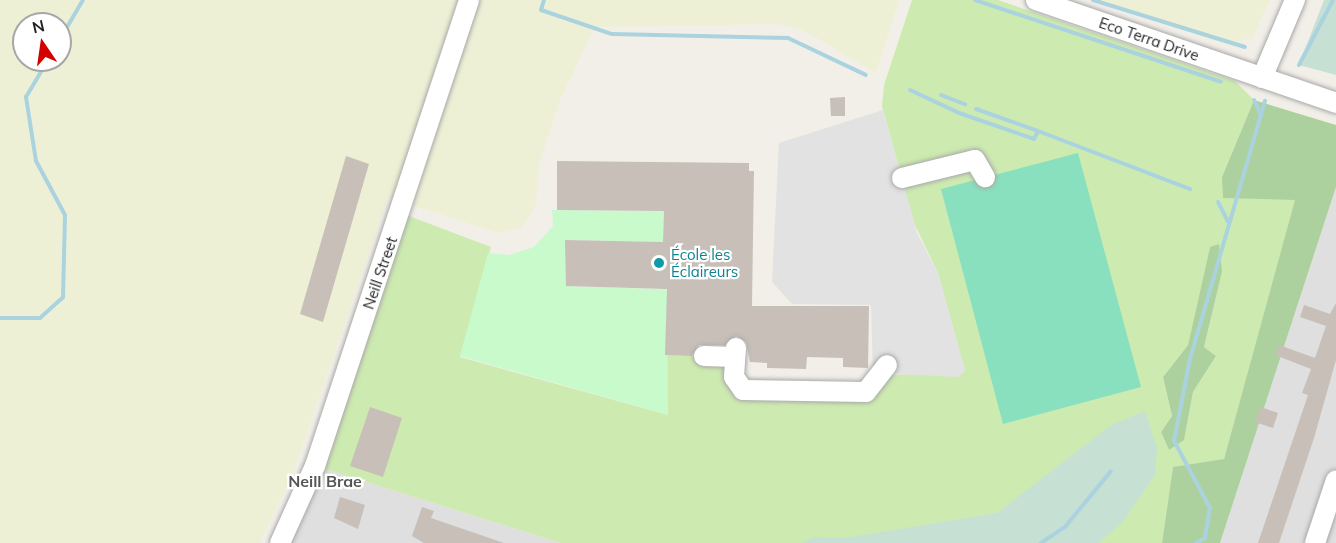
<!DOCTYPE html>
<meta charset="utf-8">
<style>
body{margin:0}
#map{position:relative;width:1336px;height:543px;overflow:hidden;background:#f2efe9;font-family:Mulish,sans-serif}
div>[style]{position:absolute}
.residential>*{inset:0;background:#e0dfdf}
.farmland>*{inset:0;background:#eef0d5}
.grass>*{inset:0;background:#cdebb0}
.forest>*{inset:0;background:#add19e}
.wetland>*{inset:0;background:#c6e0d4}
.park>*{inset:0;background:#c8facc}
.pitch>*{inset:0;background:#88e0be}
.parking>*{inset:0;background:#e2e2e2}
.stream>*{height:4px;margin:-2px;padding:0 2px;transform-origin:2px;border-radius:2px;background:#aad3df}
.building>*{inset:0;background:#c7bfb8}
.roads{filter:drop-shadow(0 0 2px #a9a9a9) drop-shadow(0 0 2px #a9a9a9)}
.minor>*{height:20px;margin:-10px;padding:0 10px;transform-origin:10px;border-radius:10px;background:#fff}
.dots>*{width:16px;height:16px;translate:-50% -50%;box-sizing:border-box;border:3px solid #fff;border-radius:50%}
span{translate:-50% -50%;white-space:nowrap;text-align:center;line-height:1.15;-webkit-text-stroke:4.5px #fff;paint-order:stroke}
.street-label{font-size:15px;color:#222}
.culture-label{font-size:15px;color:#0d838f}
.left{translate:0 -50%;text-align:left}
.neighbourhood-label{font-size:16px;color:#555;font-weight:700}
.north{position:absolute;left:12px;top:12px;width:60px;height:60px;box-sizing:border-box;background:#fff;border:2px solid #a7a7a7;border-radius:50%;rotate:347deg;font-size:16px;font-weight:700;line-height:24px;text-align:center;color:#222}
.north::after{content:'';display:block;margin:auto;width:21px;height:27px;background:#d40000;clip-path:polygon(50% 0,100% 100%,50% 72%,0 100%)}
</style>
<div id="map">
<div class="residential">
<div style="clip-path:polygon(1336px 187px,1336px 543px,1220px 543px)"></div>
<div style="clip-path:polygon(315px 466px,561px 543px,280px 543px)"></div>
</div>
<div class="farmland">
<div style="clip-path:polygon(evenodd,0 0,899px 0,876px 73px,801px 29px,776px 24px,595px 27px,561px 98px,539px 165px,536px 205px,521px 228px,498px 233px,388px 197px,293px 474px,260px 543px,0 543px,0 0,24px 24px,60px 24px,60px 60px,24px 60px,24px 24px)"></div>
<div style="clip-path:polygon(1093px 0,1270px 0,1253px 37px,1227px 45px)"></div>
</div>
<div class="grass">
<div style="clip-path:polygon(evenodd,912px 0,998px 0,1235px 81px,1254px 100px,1222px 177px,1296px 199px,1224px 459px,1173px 468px,1162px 543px,561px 543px,315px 466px,401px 213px,491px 247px,460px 357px,668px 415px,665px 355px,735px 357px,736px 384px,857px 393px,876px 376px,965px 371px,938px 273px,914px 223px,882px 106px,884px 85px,912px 0,1210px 247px,1222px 272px,1204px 347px,1216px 356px,1193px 392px,1184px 439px,1169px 450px,1161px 432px,1172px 416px,1163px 377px,1188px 345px,1210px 247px)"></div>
</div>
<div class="forest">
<div style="clip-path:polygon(1254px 100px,1336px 125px,1336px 187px,1220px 543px,1162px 543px,1173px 467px,1224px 459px,1295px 200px,1223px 198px,1222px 177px)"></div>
<div style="clip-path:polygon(1219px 244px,1222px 272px,1204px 347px,1216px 356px,1193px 392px,1184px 440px,1169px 450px,1161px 432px,1172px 416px,1163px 377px,1188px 345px,1210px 247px)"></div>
</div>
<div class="wetland">
<div style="clip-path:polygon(1324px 0,1336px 0,1336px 75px,1299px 65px)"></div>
<div style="clip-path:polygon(1145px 411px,1157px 448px,1155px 475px,1124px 520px,1099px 543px,802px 543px,813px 537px,844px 538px,997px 513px,1111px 425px)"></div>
</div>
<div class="park">
<div style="clip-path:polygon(552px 210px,664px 211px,663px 242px,566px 240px,566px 286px,657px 289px,667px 283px,668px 415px,460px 356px,488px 253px,509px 255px,534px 247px,553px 226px)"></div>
</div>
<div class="pitch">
<div style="clip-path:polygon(1078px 153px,1141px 387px,1003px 424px,941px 189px)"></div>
</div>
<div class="parking">
<div style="clip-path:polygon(883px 110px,917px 233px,938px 273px,965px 371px,958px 377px,873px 373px,871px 305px,792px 304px,772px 282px,779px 143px)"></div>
</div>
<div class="stream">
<div style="left:544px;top:0;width:10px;rotate:107deg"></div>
<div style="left:541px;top:10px;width:75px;rotate:18.7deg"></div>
<div style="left:612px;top:34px;width:176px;rotate:1.3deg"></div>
<div style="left:788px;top:38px;width:86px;rotate:25.4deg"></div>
<div style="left:975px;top:0;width:259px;rotate:18.4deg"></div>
<div style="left:1093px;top:0;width:159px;rotate:17.2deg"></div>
<div style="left:60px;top:39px;width:45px;rotate:-59.5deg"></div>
<div style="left:1299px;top:65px;width:73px;rotate:-62.4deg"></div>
<div style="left:910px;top:90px;width:54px;rotate:25.1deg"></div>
<div style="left:959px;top:113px;width:79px;rotate:19.1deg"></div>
<div style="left:1034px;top:139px;width:9px;rotate:-63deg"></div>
<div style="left:1038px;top:131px;width:163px;rotate:20.9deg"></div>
<div style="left:941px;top:95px;width:26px;rotate:21deg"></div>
<div style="left:1254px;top:100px;width:17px;rotate:65deg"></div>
<div style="left:976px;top:109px;width:66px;rotate:19.5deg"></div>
<div style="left:1218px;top:202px;width:22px;rotate:63deg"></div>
<div style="left:0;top:318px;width:40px"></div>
<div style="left:40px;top:318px;width:31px;rotate:-42deg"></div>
<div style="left:63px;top:297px;width:82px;rotate:-88.6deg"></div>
<div style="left:65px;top:215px;width:61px;rotate:-118.2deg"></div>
<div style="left:36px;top:161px;width:65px;rotate:-98.9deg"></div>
<div style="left:26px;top:97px;width:43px;rotate:-59.3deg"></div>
<div style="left:1041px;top:543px;width:29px;rotate:-34deg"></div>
<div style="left:1065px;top:527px;width:72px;rotate:-50.6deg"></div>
<div style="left:1196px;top:543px;width:10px;rotate:-29deg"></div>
<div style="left:1205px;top:538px;width:30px;rotate:-81deg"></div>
<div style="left:1210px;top:508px;width:76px;rotate:-118.2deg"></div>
<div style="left:1174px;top:441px;width:84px;rotate:-79deg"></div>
<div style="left:1190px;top:359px;width:269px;rotate:-73.8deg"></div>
</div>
<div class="building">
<div style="clip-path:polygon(845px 97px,845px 116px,831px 116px,830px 98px)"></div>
<div style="clip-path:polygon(346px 156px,369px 164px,323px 322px,300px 314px)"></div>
<div style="clip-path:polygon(557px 161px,749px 163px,749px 171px,754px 171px,752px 306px,869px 306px,868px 368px,843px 367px,843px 358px,807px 357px,806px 369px,767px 368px,767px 363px,750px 362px,746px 342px,736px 336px,725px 345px,699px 345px,692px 356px,665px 355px,667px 289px,566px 286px,565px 240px,663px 242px,664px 211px,557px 210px)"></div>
<div style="clip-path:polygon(1336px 303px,1336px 360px,1314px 438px,1279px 543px,1258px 543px,1308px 395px,1302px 393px,1311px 369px,1275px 355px,1279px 345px,1315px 358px,1326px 326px,1300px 317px,1304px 305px,1330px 314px)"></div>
<div style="clip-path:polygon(370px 407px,402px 418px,383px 477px,350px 466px)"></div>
<div style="clip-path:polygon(1261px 407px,1278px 413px,1273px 428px,1255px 422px)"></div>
<div style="clip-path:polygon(340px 497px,365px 505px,358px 529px,334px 518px)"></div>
<div style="clip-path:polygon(422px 507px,434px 511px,431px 518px,504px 543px,424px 543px,412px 536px)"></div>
</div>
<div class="roads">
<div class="minor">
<div style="left:1036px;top:0;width:317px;rotate:18.9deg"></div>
<div style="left:1262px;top:78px;width:85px;rotate:-67.1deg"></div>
<div style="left:902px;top:178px;width:75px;rotate:-13.9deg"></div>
<div style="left:975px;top:160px;width:20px;rotate:60deg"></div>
<div style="left:736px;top:348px;width:29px;rotate:94deg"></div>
<div style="left:734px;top:377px;width:16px;rotate:55deg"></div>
<div style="left:743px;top:390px;width:123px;rotate:0.9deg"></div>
<div style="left:866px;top:392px;width:34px;rotate:-52deg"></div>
<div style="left:704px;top:356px;width:31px;rotate:2deg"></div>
<div style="left:280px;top:543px;width:85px;rotate:-65.6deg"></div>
<div style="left:315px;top:466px;width:491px;rotate:-71.7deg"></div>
<div style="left:1315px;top:543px;width:66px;rotate:-71.6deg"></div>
</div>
</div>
<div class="dots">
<div style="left:659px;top:263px;background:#0f9aa8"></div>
</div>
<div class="street-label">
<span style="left:1149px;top:39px;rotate:19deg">Eco Terra Drive</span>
<span style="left:380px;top:273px;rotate:-71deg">Neill Street</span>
</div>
<div class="culture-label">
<span class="left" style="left:671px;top:263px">École les<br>Éclaireurs</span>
</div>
<div class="neighbourhood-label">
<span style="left:325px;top:481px">Neill Brae</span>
</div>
<div class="north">N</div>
</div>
